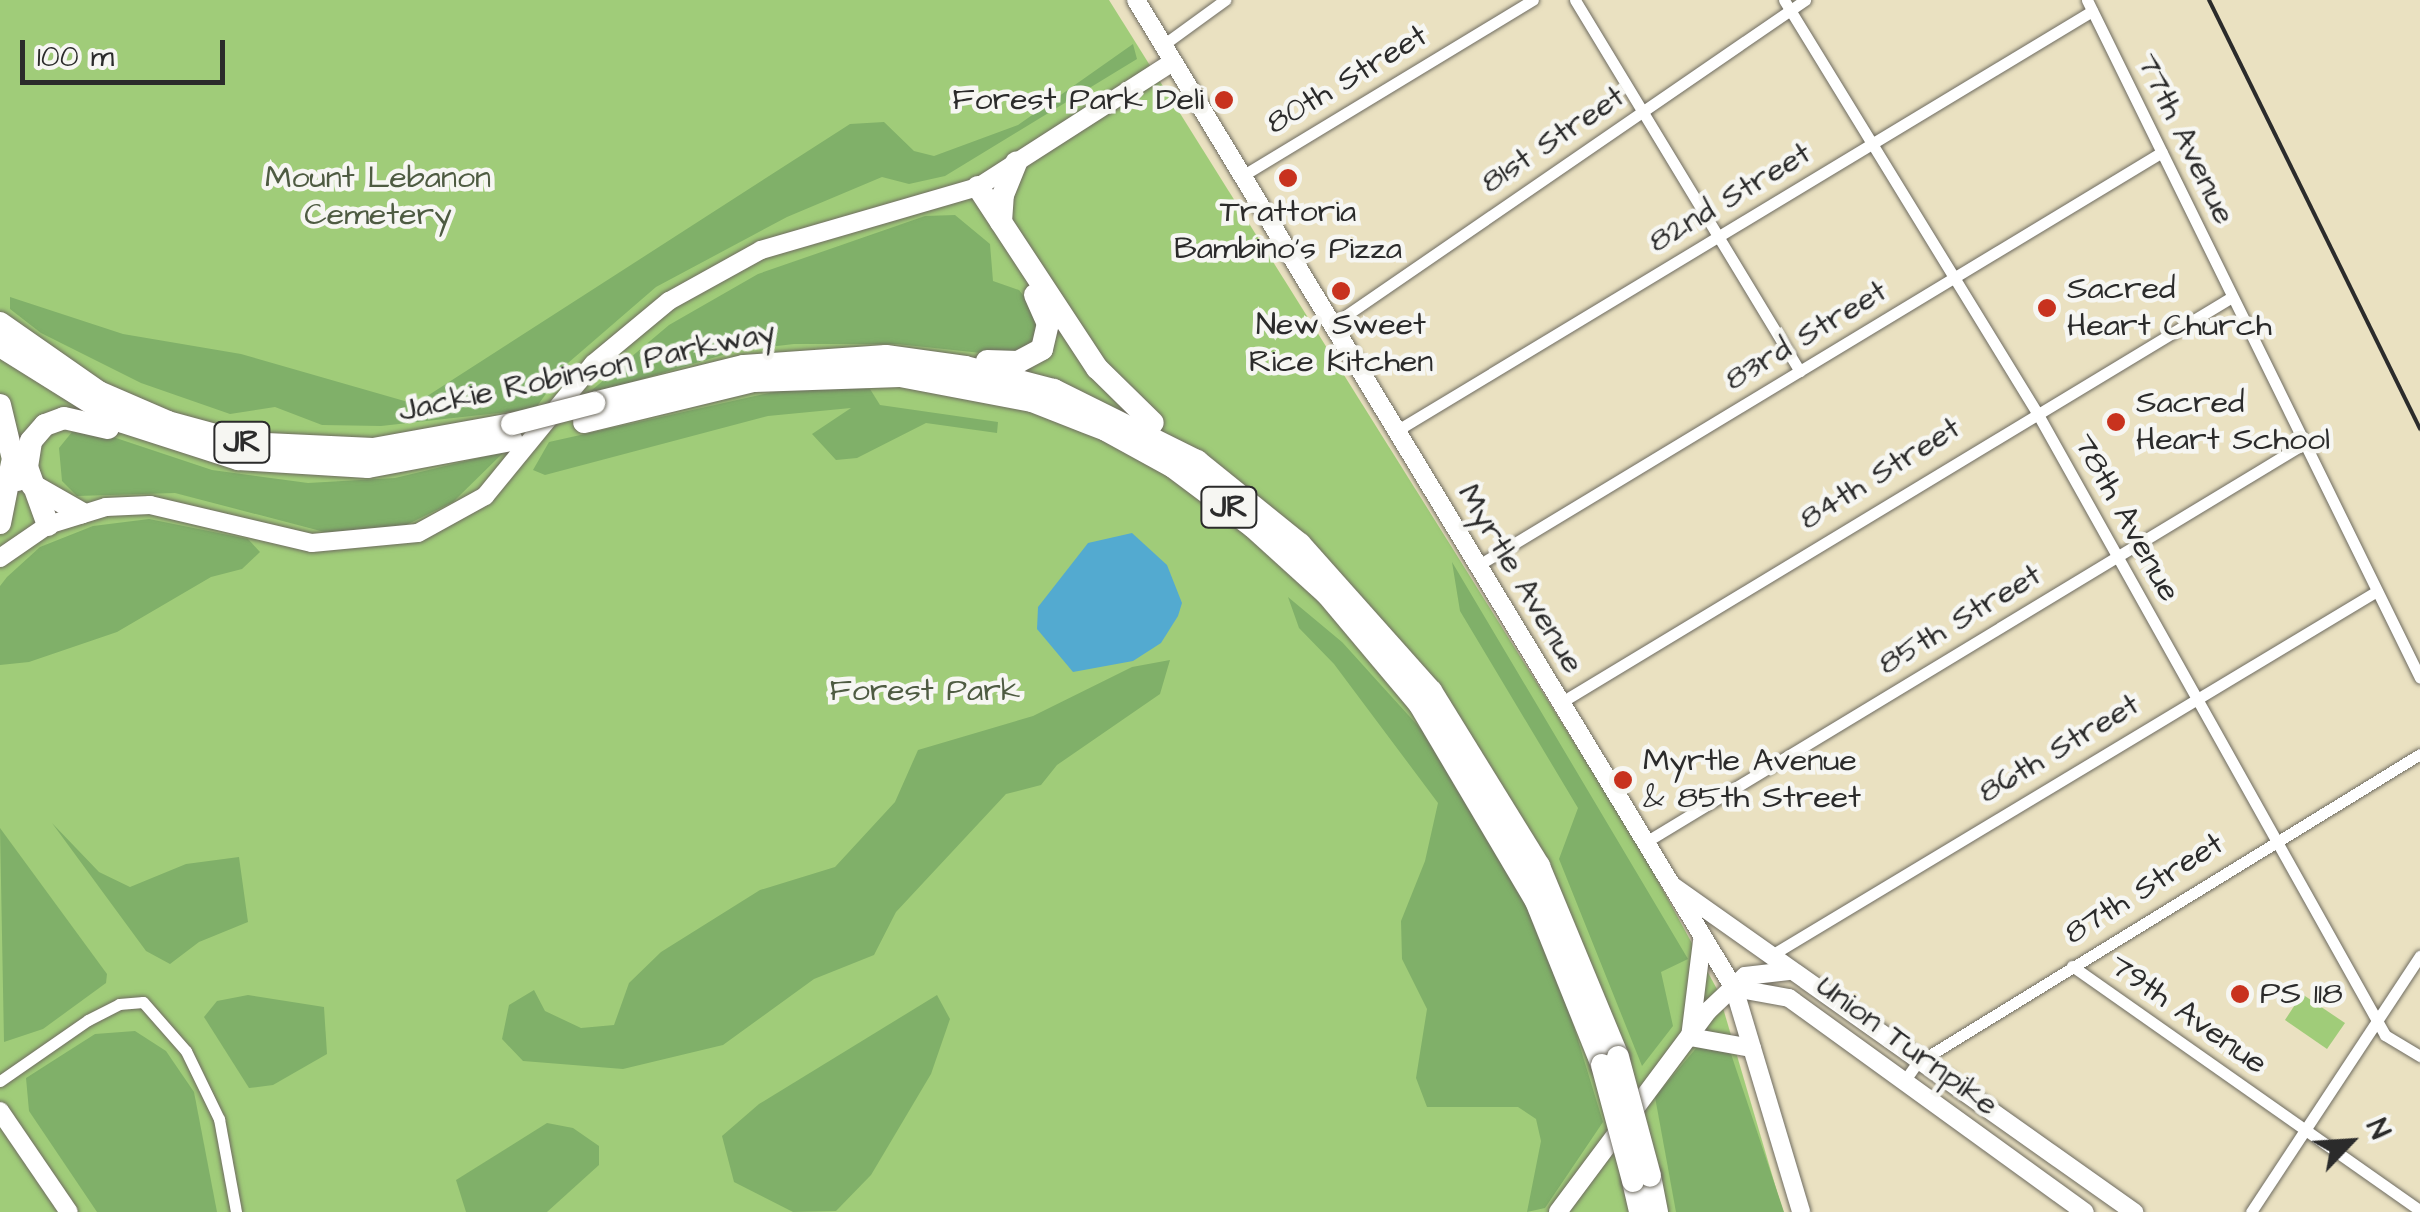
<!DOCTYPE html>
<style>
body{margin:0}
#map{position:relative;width:2420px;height:1212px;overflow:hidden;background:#eae1c1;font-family:"Architects Daughter",sans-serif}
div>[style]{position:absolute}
.green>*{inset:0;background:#a0cc79}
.forest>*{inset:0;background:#80b069}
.water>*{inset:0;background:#53aad0}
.roads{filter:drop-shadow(0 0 2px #6e6b60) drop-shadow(0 0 2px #6e6b60)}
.street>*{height:11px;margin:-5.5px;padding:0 5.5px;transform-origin:5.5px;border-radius:5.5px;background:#fff}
.secondary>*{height:18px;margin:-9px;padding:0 9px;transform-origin:9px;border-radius:9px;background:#fff}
.primary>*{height:18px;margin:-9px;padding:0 9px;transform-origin:9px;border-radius:9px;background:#fff}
.highway>*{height:22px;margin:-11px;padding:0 11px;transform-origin:11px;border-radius:11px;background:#fff}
.rail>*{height:4px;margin:-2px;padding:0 2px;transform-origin:2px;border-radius:2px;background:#2b2b2b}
.bridges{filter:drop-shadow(0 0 2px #6e6b60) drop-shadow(0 0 2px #6e6b60)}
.highway-bridge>*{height:22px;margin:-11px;padding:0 11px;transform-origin:11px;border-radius:11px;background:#fff}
.dots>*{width:28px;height:28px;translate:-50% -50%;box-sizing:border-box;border:5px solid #f6f6f2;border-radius:50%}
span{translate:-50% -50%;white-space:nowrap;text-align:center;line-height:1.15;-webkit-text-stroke:9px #f6f6f2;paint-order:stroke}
.shield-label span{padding:2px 8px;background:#f6f6f2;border:2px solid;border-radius:8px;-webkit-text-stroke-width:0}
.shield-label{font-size:30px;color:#2b2b2b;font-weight:700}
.street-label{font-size:32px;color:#2b2b2b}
.poi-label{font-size:32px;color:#2b2b2b}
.right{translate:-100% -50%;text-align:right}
.left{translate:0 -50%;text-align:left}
.park-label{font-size:32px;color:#4e5b42}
.north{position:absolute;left:2300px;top:1092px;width:100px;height:100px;-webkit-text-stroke:8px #f6f6f2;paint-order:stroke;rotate:65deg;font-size:28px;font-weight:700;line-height:40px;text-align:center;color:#2b2b2b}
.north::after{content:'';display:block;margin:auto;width:35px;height:45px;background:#2b2b2b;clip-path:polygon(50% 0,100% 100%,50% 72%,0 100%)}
.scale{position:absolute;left:20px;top:40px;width:205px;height:45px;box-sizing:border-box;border:5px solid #2b2b2b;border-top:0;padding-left:12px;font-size:30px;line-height:35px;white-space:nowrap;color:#2b2b2b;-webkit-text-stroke:8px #f6f6f2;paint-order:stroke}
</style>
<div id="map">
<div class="green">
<div style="clip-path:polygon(0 0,1109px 0,1639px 846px,1718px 991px,1783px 1212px,0 1212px)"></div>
<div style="clip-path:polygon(2302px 994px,2345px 1023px,2327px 1049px,2285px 1020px)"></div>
</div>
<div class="forest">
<div style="clip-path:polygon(1133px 44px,1137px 59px,945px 176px,909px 184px,882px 177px,787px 217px,656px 287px,568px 363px,535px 409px,381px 426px,322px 425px,275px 407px,230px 414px,141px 383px,41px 333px,10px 309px,10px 297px,123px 334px,241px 354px,408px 402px,421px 400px,850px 124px,884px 122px,914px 151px,934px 156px,1018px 125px)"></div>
<div style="clip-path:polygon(955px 215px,990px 244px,993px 281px,1019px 290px,1033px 308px,1040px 332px,1024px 349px,1000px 355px,897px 344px,794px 344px,736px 351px,585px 396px,669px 325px,758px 274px,925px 216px)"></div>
<div style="clip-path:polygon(846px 383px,870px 389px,880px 405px,998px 422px,997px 433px,926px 423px,857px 458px,836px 460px,812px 434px,851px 408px,768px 416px,545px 475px,533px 470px,549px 442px,778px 391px)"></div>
<div style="clip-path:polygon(72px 432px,107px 435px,212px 470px,308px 483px,395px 478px,504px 452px,453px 502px,404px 526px,336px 535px,175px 493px,77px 496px,62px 481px,59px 448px)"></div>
<div style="clip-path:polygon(149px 519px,248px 539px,260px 552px,242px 569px,211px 577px,117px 632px,29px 662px,0 665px,0 586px,7px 577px,40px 547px,93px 526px)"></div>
<div style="clip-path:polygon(1452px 562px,1688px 959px,1661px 972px,1673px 1026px,1642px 1066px,1559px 859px,1578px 808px,1460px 611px)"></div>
<div style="clip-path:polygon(1288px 597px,1342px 642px,1429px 738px,1529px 910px,1562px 988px,1603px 1122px,1545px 1208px,1527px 1212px,1541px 1141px,1536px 1119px,1518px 1107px,1427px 1107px,1416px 1078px,1427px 1009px,1402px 959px,1401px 921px,1425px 861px,1438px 803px,1334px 664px,1299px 628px)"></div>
<div style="clip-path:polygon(1170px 660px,1160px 694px,1057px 765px,1041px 785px,1006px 794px,896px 912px,874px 955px,814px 979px,723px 1045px,623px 1069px,523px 1061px,502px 1039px,509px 1005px,534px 990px,545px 1011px,581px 1028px,614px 1025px,629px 983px,661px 952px,760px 890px,835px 867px,895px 802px,918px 750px,1033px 716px,1132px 667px)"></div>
<div style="clip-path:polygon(52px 823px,99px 872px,130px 887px,186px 864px,239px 857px,248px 922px,199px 942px,170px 964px,146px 951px)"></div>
<div style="clip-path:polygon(0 828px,107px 974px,106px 983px,43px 1029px,4px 1042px)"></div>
<div style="clip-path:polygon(248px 995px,324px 1007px,327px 1054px,273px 1085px,249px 1088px,204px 1017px,217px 1001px)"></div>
<div style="clip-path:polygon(937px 995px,950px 1019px,931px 1074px,871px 1175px,836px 1211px,793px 1212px,734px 1182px,722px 1136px,759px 1104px)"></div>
<div style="clip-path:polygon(135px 1031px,166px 1051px,194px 1092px,217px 1212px,97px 1212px,29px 1111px,26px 1078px,95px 1034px)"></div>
<div style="clip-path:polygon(1698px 1046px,1729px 1048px,1784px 1212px,1676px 1212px,1655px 1097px)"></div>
<div style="clip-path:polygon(547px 1123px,573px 1128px,599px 1146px,599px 1165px,547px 1212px,466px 1212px,456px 1180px)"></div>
</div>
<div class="water">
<div style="clip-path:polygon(1132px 533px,1167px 565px,1182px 603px,1178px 616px,1161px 643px,1133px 661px,1073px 672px,1037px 629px,1038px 607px,1088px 543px)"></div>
</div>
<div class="roads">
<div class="street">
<div style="left:1575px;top:0;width:434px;rotate:58.8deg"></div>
<div style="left:1784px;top:0;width:482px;rotate:58.5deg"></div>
<div style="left:2036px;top:411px;width:715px;rotate:60.78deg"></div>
<div style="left:2385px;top:1035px;width:41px;rotate:31deg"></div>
<div style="left:2087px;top:0;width:755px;rotate:63.84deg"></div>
<div style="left:1163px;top:45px;width:77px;rotate:-36deg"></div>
<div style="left:1242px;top:176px;width:340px;rotate:-31.2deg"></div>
<div style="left:1332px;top:325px;width:574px;rotate:-34.49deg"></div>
<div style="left:1396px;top:431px;width:813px;rotate:-31.11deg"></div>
<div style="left:1477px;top:566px;width:800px;rotate:-31.15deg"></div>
<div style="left:1560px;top:703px;width:785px;rotate:-31.14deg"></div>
<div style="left:1644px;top:843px;width:773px;rotate:-31.18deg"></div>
<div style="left:1770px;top:956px;width:708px;rotate:-31.02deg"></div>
<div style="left:2072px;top:966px;width:426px;rotate:35.1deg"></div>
<div style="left:1905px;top:1080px;width:21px;rotate:-55deg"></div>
<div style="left:1917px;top:1063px;width:590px;rotate:-31.56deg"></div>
<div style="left:0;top:1081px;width:107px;rotate:-34.7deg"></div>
<div style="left:88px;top:1020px;width:35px;rotate:-27deg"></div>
<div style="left:119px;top:1004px;width:24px;rotate:-5deg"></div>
<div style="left:143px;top:1002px;width:65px;rotate:48.7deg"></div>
<div style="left:186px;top:1051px;width:76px;rotate:64.1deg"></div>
<div style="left:219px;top:1119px;width:95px;rotate:79.6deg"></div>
<div style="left:2251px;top:1212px;width:307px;rotate:-56.6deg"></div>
</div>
<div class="secondary">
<div style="left:0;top:558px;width:58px;rotate:-34.5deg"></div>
<div style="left:48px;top:525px;width:61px;rotate:-17.2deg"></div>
<div style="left:106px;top:507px;width:44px;rotate:-2.6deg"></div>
<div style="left:150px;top:505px;width:166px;rotate:13.2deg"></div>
<div style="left:312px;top:543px;width:106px;rotate:-5.4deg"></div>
<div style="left:418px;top:533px;width:77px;rotate:-28.9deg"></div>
<div style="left:485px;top:496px;width:171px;rotate:-50.7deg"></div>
<div style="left:593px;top:364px;width:99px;rotate:-39.7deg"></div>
<div style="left:669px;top:301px;width:105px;rotate:-29deg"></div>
<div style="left:761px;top:250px;width:226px;rotate:-16.2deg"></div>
<div style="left:978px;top:187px;width:232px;rotate:-32.7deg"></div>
<div style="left:1673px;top:886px;width:565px;rotate:35.27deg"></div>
<div style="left:1734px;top:988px;width:56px;rotate:10.3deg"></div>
<div style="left:1789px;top:998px;width:365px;rotate:35.9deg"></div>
<div style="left:0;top:1111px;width:122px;rotate:55.7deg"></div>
<div style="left:1558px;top:1212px;width:251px;rotate:-53.3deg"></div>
<div style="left:1708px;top:1011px;width:51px;rotate:-43.4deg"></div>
<div style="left:1745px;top:976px;width:44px;rotate:-6.5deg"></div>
</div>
<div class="primary">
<div style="left:1136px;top:0;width:1155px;rotate:58.82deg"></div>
<div style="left:1734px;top:988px;width:234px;rotate:73.3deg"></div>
<div style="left:1702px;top:941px;width:97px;rotate:97.1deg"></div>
<div style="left:1690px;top:1037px;width:63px;rotate:10.1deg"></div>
</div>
<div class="highway">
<div style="left:978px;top:187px;width:217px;rotate:56.7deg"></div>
<div style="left:1097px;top:368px;width:78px;rotate:44.5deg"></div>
<div style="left:1001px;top:222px;width:27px;rotate:-86deg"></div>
<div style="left:1003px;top:195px;width:35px;rotate:-68deg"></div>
<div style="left:0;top:323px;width:121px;rotate:34.9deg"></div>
<div style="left:99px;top:392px;width:75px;rotate:23.5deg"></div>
<div style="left:168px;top:422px;width:80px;rotate:15.3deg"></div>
<div style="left:245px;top:443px;width:128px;rotate:2.7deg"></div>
<div style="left:373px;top:449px;width:141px;rotate:-10.2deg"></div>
<div style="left:0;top:346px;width:142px;rotate:32deg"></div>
<div style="left:120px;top:421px;width:124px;rotate:17.9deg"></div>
<div style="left:238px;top:459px;width:130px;rotate:3.5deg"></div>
<div style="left:368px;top:467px;width:146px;rotate:-10.7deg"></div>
<div style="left:987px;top:361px;width:31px;rotate:2deg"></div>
<div style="left:1018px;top:362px;width:27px;rotate:-28deg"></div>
<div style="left:1042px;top:349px;width:26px;rotate:-77deg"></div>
<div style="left:1048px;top:324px;width:32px;rotate:-114deg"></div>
<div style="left:594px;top:403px;width:154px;rotate:-13.9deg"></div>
<div style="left:744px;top:366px;width:142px;rotate:-4deg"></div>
<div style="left:886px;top:356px;width:80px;rotate:7.9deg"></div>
<div style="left:965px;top:367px;width:92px;rotate:14.5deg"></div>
<div style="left:1054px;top:390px;width:160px;rotate:26.4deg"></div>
<div style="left:1197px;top:461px;width:132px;rotate:38.9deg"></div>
<div style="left:1300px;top:544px;width:197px;rotate:48.3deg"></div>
<div style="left:1431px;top:691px;width:206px;rotate:58.3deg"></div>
<div style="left:1539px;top:866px;width:207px;rotate:67.5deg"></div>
<div style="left:0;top:405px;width:77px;rotate:76.5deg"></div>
<div style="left:584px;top:422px;width:175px;rotate:-13.6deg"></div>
<div style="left:754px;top:381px;width:146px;rotate:-2deg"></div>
<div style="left:900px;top:376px;width:134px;rotate:10.7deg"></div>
<div style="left:1032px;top:401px;width:79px;rotate:21.4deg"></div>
<div style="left:1106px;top:430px;width:77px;rotate:28.9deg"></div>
<div style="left:1173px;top:467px;width:100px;rotate:36.9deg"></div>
<div style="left:1253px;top:527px;width:100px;rotate:42.2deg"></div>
<div style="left:1327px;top:594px;width:145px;rotate:50deg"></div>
<div style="left:1420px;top:705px;width:228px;rotate:59.4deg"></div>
<div style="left:1536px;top:901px;width:177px;rotate:68.1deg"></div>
<div style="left:32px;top:485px;width:56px;rotate:29.7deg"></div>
<div style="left:0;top:523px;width:61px;rotate:-78.7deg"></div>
<div style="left:48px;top:525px;width:62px;rotate:-109.9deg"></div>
<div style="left:27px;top:467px;width:26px;rotate:-81deg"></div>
<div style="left:31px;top:441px;width:21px;rotate:-49deg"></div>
<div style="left:45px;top:425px;width:20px;rotate:-20deg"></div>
<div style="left:64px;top:418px;width:45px;rotate:12.8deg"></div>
<div style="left:1650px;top:1176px;width:37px;rotate:79deg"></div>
<div style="left:1633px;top:1181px;width:32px;rotate:77deg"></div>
</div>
</div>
<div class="rail">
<div style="left:2209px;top:0;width:478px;rotate:63.8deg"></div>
</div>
<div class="bridges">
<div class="highway-bridge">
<div style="left:512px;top:424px;width:85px;rotate:-14.4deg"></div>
<div style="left:1618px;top:1057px;width:123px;rotate:74.9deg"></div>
<div style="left:1602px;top:1065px;width:120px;rotate:75deg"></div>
</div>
</div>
<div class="dots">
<div style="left:1224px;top:100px;background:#c8321e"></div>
<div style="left:1288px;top:178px;background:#c8321e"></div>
<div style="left:1341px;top:291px;background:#c8321e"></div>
<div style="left:2047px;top:308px;background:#c8321e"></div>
<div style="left:2116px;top:422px;background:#c8321e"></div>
<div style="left:1623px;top:780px;background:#c8321e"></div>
<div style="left:2240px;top:994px;background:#c8321e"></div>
</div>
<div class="shield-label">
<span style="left:242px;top:442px">JR</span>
<span style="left:1229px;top:507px">JR</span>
</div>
<div class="street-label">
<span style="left:1347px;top:80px;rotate:-31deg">80th Street</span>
<span style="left:2185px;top:139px;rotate:64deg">77th Avenue</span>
<span style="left:1553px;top:140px;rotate:-34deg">81st Street</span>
<span style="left:1730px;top:198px;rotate:-31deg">82nd Street</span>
<span style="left:1806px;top:336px;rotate:-31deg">83rd Street</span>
<span style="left:587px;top:372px;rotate:-12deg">Jackie Robinson Parkway</span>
<span style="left:1880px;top:474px;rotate:-32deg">84th Street</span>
<span style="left:2126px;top:518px;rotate:61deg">78th Avenue</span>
<span style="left:1520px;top:579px;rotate:59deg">Myrtle Avenue</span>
<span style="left:1960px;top:620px;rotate:-31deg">85th Street</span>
<span style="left:2059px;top:749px;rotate:-31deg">86th Street</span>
<span style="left:2144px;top:889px;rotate:-32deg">87th Street</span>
<span style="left:2188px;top:1015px;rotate:35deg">79th Avenue</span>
<span style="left:1907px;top:1046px;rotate:36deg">Union Turnpike</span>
</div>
<div class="poi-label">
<span class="right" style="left:1204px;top:100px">Forest Park Deli</span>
<span style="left:1288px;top:231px">Trattoria<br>Bambino's Pizza</span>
<span class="left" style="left:2067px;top:308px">Sacred<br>Heart Church</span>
<span style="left:1341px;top:344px">New Sweet<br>Rice Kitchen</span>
<span class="left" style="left:2136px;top:422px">Sacred<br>Heart School</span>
<span class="left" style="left:1643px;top:780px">Myrtle Avenue<br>&amp; 85th Street</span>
<span class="left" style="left:2260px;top:994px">PS 118</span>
</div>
<div class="park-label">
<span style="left:378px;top:197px">Mount Lebanon<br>Cemetery</span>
<span style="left:925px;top:691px">Forest Park</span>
</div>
<div class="north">N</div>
<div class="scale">100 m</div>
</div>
